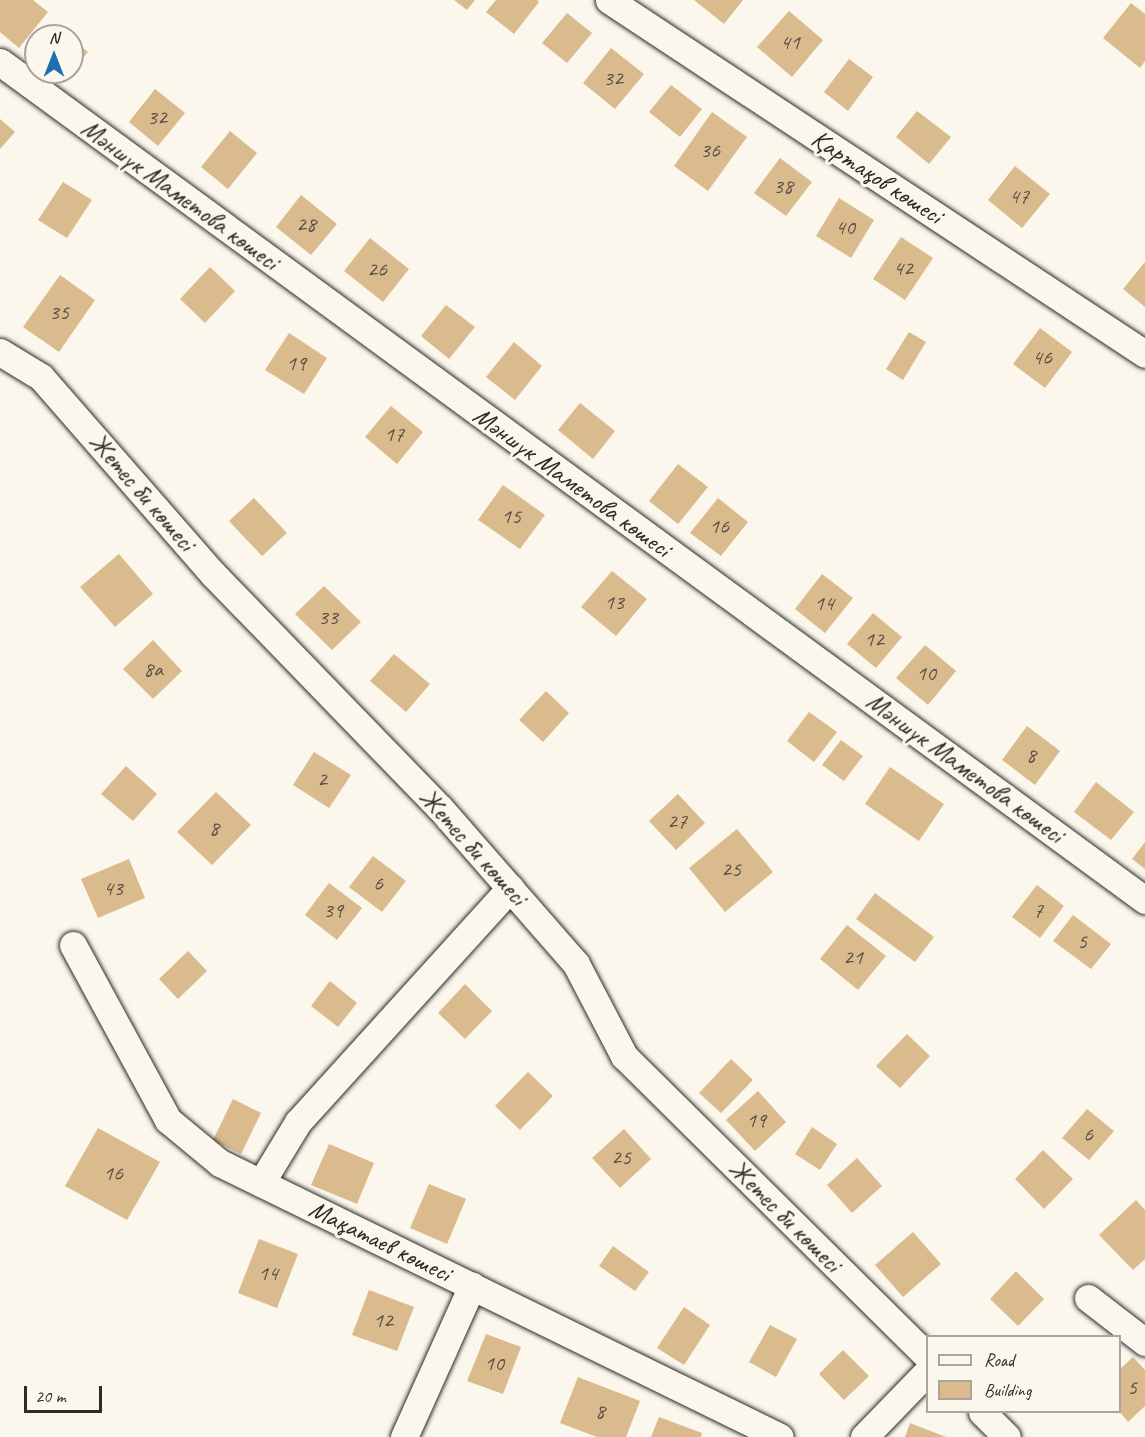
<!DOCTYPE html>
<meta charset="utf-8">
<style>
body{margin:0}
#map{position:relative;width:1145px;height:1437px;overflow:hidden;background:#fbf7ec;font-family:Caveat,sans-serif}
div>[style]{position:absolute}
.building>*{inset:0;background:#dabb8d}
.roads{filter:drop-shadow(0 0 2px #2b2b2b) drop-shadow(0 0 2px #2b2b2b)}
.minor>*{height:27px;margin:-13.5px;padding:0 13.5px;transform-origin:13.5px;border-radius:13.5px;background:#fbf7ec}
span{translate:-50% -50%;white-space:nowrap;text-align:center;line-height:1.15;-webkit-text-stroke:6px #fbf7ec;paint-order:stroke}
.number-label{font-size:22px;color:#574f44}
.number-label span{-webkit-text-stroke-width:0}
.street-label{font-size:26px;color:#2b2b2b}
.legend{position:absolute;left:926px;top:1335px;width:195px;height:78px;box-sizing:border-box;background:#fbf7ec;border:2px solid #a8a59f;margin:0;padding:8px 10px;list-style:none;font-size:18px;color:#2b2b2b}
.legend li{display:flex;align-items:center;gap:12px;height:30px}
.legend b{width:30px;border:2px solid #a8a59f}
.north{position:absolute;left:24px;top:24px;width:60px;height:60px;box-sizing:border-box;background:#fbf7ec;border:2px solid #a8a59f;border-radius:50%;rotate:0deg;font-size:16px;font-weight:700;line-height:24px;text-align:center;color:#2b2b2b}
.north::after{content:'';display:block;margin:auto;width:21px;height:27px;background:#1f6fb2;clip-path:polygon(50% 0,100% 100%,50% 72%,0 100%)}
.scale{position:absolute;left:24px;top:1386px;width:78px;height:27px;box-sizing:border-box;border:3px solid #2b2b2b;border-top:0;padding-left:8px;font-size:18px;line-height:21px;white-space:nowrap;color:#2b2b2b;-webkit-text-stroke:4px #fbf7ec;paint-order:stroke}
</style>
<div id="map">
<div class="building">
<div style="clip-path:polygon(0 0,33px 0,48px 12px,19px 48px,0 32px)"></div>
<div style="clip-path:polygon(454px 0,475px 0,467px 10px)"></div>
<div style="clip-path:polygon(496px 0,537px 0,539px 2px,514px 34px,486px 12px)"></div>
<div style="clip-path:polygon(694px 0,743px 0,724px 24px)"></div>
<div style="clip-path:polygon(1131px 3px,1145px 14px,1145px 61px,1140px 68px,1103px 38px)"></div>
<div style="clip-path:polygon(789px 11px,823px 40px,792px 77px,757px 47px)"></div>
<div style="clip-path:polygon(567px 13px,592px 33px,567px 63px,542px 43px)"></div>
<div style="clip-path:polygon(72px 39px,88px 52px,64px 82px,52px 72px,72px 72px)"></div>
<div style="clip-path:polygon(611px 48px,644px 74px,615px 109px,583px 83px)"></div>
<div style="clip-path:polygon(849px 59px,873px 77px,848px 111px,824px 92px)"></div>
<div style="clip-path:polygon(671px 85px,702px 109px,680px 137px,649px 112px)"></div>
<div style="clip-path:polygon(155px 89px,185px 113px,158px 146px,129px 122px)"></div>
<div style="clip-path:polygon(917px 111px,951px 137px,929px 164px,896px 137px)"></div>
<div style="clip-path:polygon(712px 112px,747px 137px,708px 191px,674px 166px)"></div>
<div style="clip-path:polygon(0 119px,15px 132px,0 149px)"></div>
<div style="clip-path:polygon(230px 131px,257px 153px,228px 189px,201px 167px)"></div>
<div style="clip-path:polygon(780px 158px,812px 182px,786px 216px,754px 193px)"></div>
<div style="clip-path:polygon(1015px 166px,1050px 194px,1022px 228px,988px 200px)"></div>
<div style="clip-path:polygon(63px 182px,92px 200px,67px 238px,38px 220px)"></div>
<div style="clip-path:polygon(301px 195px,337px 224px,311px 255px,276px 227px)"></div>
<div style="clip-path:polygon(839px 198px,874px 220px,851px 258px,816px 236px)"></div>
<div style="clip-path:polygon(901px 237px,933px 258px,905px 300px,873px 279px)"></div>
<div style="clip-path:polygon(370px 238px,409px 269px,383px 302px,344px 271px)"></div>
<div style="clip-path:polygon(1145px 262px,1145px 307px,1123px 289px)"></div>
<div style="clip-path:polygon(210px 267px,235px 291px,205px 323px,180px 299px)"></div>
<div style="clip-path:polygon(60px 275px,95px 300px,59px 352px,23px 327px)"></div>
<div style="clip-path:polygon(446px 305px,475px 327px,449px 359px,421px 336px)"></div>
<div style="clip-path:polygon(1040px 328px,1072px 352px,1045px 388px,1013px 364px)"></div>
<div style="clip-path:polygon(909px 332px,926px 342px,903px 380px,886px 369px)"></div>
<div style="clip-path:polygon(289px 333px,327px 358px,304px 394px,265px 370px)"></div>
<div style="clip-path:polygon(514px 342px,542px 366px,515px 400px,486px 377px)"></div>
<div style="clip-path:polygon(580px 403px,615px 431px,593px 459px,558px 430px)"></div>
<div style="clip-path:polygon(391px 406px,423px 432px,397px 464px,365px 437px)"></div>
<div style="clip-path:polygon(678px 464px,708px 487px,678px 524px,649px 501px)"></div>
<div style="clip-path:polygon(503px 485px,545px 515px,520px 549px,478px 520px)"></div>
<div style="clip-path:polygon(254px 498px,287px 533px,262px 556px,229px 521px)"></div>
<div style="clip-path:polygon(718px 498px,748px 522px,721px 556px,690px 533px)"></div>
<div style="clip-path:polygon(119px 554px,153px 594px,115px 627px,80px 587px)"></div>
<div style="clip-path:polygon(612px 571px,647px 599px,616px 636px,581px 607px)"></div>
<div style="clip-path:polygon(822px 574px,853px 598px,825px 633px,795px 609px)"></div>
<div style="clip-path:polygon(324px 586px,361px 622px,332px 650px,295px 614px)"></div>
<div style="clip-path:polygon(873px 613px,902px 637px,876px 668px,847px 644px)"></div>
<div style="clip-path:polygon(153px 640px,182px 671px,153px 699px,123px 669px)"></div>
<div style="clip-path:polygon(925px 645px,956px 671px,928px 705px,896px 678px)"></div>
<div style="clip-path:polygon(394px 654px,430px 684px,406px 712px,370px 681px)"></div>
<div style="clip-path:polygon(546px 691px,569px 713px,543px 742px,519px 720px)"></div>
<div style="clip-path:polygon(809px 712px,837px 732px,814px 762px,787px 741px)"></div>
<div style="clip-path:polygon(1027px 726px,1060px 751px,1035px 785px,1002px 760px)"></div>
<div style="clip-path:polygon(841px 740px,863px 756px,844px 781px,822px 765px)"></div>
<div style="clip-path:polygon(314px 752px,351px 775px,329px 808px,293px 785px)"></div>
<div style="clip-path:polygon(126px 766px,157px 794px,133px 821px,101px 794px)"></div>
<div style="clip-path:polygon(890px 767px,944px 804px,919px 841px,865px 804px)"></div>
<div style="clip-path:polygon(1096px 782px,1134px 812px,1111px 840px,1074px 812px)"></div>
<div style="clip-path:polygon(216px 792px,251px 825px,212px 865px,177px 832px)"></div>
<div style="clip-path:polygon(678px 794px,705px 823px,676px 850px,649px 821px)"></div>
<div style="clip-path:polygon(737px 829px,773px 872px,725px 912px,689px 868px)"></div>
<div style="clip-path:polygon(1145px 842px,1145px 869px,1132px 859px)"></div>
<div style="clip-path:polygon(373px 856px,406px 881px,382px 912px,349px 887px)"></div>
<div style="clip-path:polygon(129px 859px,145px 898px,98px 918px,81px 879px)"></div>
<div style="clip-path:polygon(329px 883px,362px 908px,337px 940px,305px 915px)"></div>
<div style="clip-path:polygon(1037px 885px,1064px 906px,1040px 938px,1012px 917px)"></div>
<div style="clip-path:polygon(875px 893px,934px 937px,915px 962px,856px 919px)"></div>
<div style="clip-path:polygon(1073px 915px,1111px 944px,1091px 969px,1053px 941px)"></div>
<div style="clip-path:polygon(847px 925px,886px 956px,858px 990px,820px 959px)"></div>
<div style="clip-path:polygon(188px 951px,207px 971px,178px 999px,159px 979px)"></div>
<div style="clip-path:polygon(330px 981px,357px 1003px,338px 1027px,311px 1006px)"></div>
<div style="clip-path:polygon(465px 984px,492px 1011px,465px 1039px,438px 1013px)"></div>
<div style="clip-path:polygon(907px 1034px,930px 1056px,900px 1088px,876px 1066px)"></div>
<div style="clip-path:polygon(731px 1059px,753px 1080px,721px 1113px,699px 1093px)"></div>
<div style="clip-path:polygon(528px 1072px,553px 1096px,520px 1130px,495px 1106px)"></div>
<div style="clip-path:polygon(758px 1091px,786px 1122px,755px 1151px,726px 1120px)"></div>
<div style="clip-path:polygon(233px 1099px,261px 1113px,241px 1154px,213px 1140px)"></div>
<div style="clip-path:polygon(1087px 1109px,1114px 1131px,1089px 1160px,1062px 1138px)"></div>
<div style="clip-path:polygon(812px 1127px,837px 1144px,820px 1170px,795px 1154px)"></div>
<div style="clip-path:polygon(98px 1128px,160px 1162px,127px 1220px,65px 1186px)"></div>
<div style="clip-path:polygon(624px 1129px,651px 1159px,620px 1188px,592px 1158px)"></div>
<div style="clip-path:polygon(329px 1144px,374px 1163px,357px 1204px,311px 1185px)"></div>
<div style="clip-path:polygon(1043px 1150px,1073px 1179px,1044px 1209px,1015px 1179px)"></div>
<div style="clip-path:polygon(857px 1158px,882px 1186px,852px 1213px,827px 1185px)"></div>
<div style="clip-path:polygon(429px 1184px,466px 1199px,447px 1244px,410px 1228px)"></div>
<div style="clip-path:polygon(1136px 1200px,1145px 1210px,1145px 1259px,1133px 1270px,1099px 1235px)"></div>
<div style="clip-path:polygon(913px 1232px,941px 1264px,903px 1297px,875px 1265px)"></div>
<div style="clip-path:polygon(259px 1239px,298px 1254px,277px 1308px,238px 1293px)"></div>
<div style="clip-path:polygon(613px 1246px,649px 1272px,635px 1291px,599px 1266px)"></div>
<div style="clip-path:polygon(1016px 1271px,1044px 1299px,1018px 1326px,990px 1299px)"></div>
<div style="clip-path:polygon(369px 1290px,414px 1307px,397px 1351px,352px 1335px)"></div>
<div style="clip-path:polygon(684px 1307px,710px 1325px,684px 1365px,657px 1348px)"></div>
<div style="clip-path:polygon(770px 1325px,797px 1339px,776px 1377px,749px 1362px)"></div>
<div style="clip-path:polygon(486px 1334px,521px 1347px,503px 1394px,467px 1381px)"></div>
<div style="clip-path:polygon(843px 1350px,869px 1376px,844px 1400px,819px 1374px)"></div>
<div style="clip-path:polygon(1133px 1357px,1145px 1370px,1145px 1406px,1128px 1422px,1120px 1412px,1120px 1369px)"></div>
<div style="clip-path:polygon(578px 1377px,640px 1401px,626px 1437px,597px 1437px,560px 1423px)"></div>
<div style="clip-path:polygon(659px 1417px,702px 1433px,701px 1437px,651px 1437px)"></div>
<div style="clip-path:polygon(910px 1423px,946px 1437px,905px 1437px)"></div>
</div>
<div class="roads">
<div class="minor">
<div style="left:609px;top:0;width:642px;rotate:33.44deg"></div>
<div style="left:0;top:62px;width:1419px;rotate:36.2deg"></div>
<div style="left:0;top:352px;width:48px;rotate:31.4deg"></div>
<div style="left:41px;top:377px;width:262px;rotate:48.9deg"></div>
<div style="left:213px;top:574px;width:326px;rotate:45.9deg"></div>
<div style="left:440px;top:808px;width:207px;rotate:48.9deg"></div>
<div style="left:576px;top:964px;width:104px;rotate:62.4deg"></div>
<div style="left:624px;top:1056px;width:428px;rotate:44.7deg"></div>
<div style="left:73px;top:945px;width:199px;rotate:61.5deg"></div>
<div style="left:168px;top:1120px;width:67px;rotate:39.6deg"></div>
<div style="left:220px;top:1163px;width:623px;rotate:26.07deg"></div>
<div style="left:261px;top:1183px;width:71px;rotate:-58.8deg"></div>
<div style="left:298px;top:1122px;width:316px;rotate:-47.8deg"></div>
<div style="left:1088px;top:1298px;width:72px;rotate:37.7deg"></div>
<div style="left:982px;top:1412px;width:35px;rotate:45deg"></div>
<div style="left:404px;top:1437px;width:166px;rotate:-65.8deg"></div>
<div style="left:864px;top:1437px;width:92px;rotate:-45.9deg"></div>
</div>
</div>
<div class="number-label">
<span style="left:790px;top:43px">41</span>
<span style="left:613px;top:79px">32</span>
<span style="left:157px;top:118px">32</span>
<span style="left:710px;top:151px">36</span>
<span style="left:783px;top:187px">38</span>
<span style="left:1019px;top:197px">47</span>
<span style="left:306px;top:225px">28</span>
<span style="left:845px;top:228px">40</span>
<span style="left:903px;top:269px">42</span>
<span style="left:377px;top:270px">26</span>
<span style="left:59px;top:313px">35</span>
<span style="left:1042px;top:358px">46</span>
<span style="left:296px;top:364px">19</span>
<span style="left:394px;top:435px">17</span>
<span style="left:511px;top:517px">15</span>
<span style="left:719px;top:527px">16</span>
<span style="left:614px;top:603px">13</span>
<span style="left:824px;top:604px">14</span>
<span style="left:328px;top:618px">33</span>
<span style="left:874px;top:640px">12</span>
<span style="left:153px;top:670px">8а</span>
<span style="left:926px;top:674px">10</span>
<span style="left:1031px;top:756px">8</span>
<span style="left:322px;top:780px">2</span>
<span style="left:677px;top:822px">27</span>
<span style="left:214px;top:829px">8</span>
<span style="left:731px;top:870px">25</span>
<span style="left:378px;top:884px">6</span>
<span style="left:113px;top:889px">43</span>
<span style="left:333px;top:911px">39</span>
<span style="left:1038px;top:911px">7</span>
<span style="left:1082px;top:942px">5</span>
<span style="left:853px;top:958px">21</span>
<span style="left:756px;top:1121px">19</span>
<span style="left:1088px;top:1135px">6</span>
<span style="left:621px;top:1158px">25</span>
<span style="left:113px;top:1174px">16</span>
<span style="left:268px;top:1274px">14</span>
<span style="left:383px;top:1321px">12</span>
<span style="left:494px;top:1364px">10</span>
<span style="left:1132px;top:1388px">5</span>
<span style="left:600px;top:1412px">8</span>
</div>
<div class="street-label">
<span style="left:877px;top:177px;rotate:33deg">Қартақов көшесі</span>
<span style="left:180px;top:195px;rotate:36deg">Мәншүк Маметова көшесі</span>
<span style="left:572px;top:482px;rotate:36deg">Мәншүк Маметова көшесі</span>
<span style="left:142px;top:492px;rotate:49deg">Жетес би көшесі</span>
<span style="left:965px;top:768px;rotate:36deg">Мәншүк Маметова көшесі</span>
<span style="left:473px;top:847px;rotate:48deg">Жетес би көшесі</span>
<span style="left:785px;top:1216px;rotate:45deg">Жетес би көшесі</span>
<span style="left:380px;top:1241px;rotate:26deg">Мақатаев көшесі</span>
</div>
<ul class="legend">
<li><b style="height:8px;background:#fbf7ec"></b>Road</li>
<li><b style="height:16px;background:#dabb8d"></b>Building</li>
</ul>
<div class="north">N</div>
<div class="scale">20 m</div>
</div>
